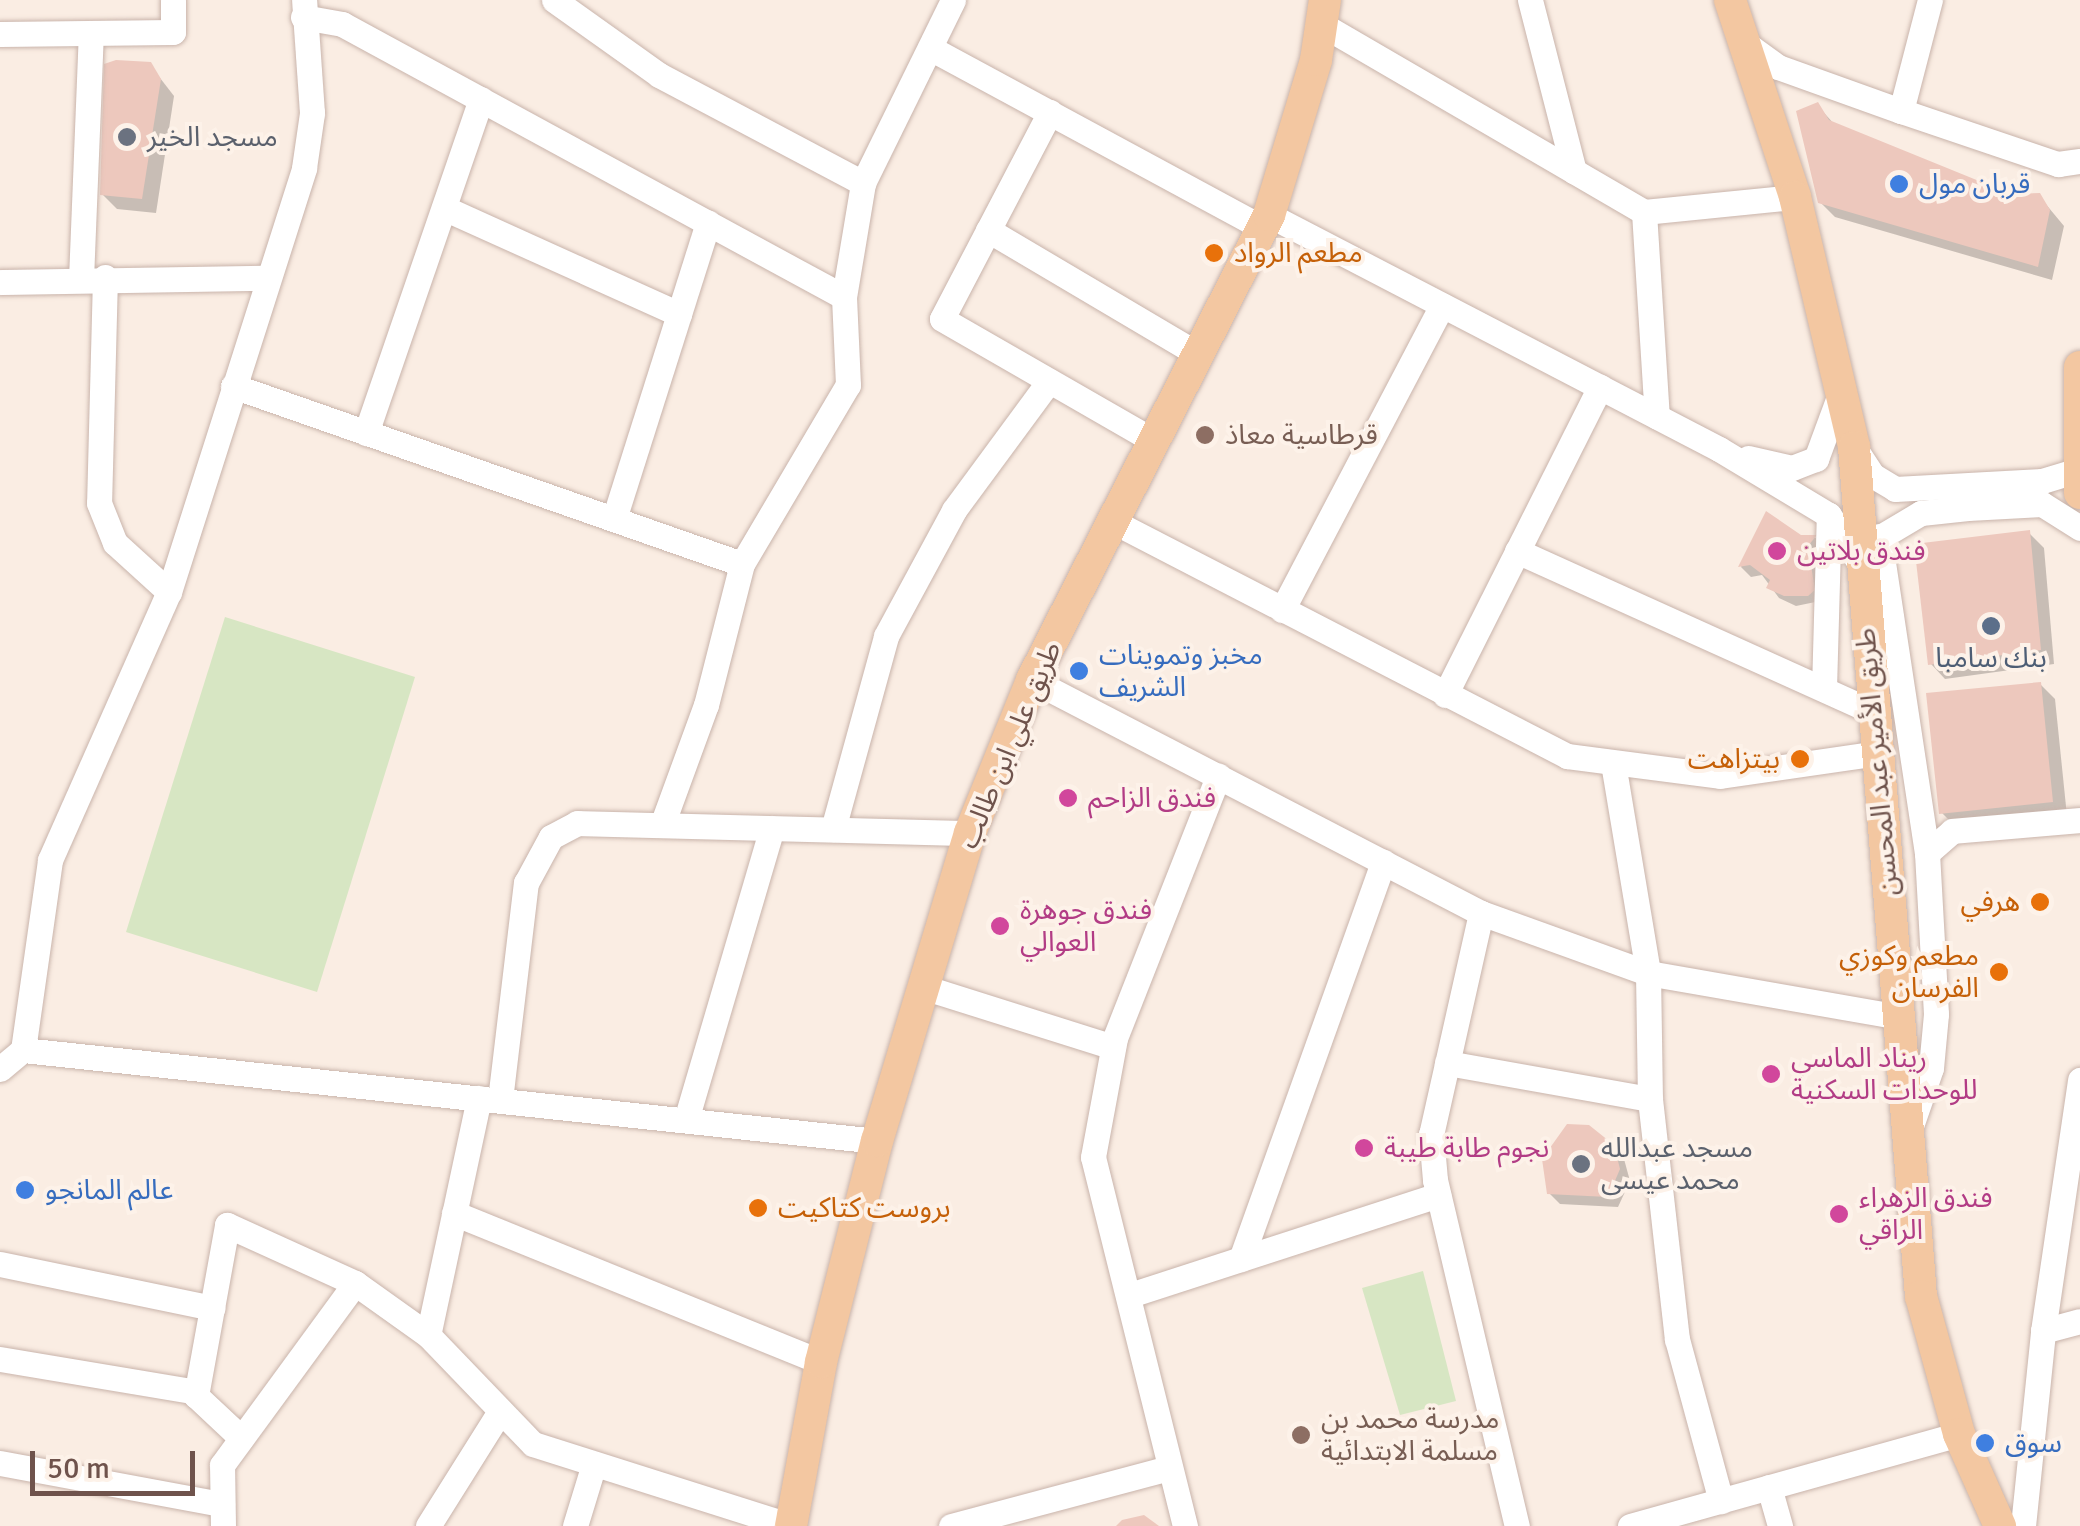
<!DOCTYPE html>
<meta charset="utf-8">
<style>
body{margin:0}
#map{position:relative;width:2080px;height:1526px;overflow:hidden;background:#faede3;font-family:Signika,"Noto Sans Arabic",sans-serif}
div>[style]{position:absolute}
.green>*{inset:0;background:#d7e6c3}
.shadow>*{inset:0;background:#0003}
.building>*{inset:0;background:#edc8bd}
.roads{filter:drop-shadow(0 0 2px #c9b4ab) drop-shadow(0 0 2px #c9b4ab)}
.minor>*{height:25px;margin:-12.5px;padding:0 12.5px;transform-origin:12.5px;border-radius:12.5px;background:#fff}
.major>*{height:32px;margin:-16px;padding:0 16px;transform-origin:16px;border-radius:16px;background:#f3c7a1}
.dots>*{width:28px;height:28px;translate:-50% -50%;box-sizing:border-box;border:5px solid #fdf2e9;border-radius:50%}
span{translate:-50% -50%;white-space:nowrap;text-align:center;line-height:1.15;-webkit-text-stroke:8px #fdf2e9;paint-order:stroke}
.worship-label{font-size:28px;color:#5b616d}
.left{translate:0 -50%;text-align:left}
.shop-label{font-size:28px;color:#366cbe}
.food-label{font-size:28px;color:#c56008}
.right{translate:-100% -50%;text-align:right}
.education-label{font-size:28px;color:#785e54}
.hotel-label{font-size:28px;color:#b23c85}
.service-label{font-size:28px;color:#4e5e75}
.street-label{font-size:28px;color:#6f534c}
.scale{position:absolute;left:30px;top:1451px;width:165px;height:45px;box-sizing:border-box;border:5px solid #6f534c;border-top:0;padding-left:12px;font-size:30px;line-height:35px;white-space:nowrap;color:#6f534c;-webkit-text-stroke:8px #fdf2e9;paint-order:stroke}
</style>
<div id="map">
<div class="green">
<div style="clip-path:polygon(225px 617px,415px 677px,317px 992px,126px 932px)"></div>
<div style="clip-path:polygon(1423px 1271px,1456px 1401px,1400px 1415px,1362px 1288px)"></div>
</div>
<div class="shadow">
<div style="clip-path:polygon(150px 65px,174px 96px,156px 213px,117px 209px,102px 194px)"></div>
<div style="clip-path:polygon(1817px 105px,1835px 125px,2011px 196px,2039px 196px,2064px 226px,2052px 280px,1835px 217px,1820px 202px)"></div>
<div style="clip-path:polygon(1767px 515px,1800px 538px,1816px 538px,1825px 600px,1796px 606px,1779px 598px,1762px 575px,1751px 577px,1741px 567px)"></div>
<div style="clip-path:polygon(2029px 533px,2044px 548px,2054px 664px,1945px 679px,1931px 664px)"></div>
<div style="clip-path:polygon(2040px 684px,2055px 699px,2067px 816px,1956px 827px,1941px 812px)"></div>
<div style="clip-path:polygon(1613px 1147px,1624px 1159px,1630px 1181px,1618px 1207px,1560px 1204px,1549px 1193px)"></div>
</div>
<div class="building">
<div style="clip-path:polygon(116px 60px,151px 62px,161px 79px,142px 199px,100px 195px,104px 64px)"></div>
<div style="clip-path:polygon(1818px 102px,1829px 120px,2011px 194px,2040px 193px,2050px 210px,2038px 267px,1818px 203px,1796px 111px)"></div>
<div style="clip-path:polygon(1766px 511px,1801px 535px,1817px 535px,1808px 546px,1815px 590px,1808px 596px,1784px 596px,1766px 588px,1770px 580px,1750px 565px,1738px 567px)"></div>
<div style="clip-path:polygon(2030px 530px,2041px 650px,1928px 665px,1914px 544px)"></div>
<div style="clip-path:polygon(2041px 682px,2053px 802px,1939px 814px,1926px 693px)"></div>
<div style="clip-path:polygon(1567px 1124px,1589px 1125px,1614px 1145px,1620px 1169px,1608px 1197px,1547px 1194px,1542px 1159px)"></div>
<div style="clip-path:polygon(1144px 1515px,1159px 1526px,1116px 1526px,1122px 1520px)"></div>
</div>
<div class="roads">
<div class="minor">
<div style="left:554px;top:0;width:129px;rotate:35.5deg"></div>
<div style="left:659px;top:75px;width:231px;rotate:27.9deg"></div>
<div style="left:1530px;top:0;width:177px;rotate:75.6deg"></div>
<div style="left:303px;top:17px;width:40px;rotate:10deg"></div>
<div style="left:342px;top:24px;width:571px;rotate:28.54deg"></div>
<div style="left:1321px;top:24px;width:374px;rotate:30.2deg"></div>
<div style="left:1644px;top:212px;width:152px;rotate:-5.7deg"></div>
<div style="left:0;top:34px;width:173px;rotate:-0.7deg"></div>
<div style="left:173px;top:32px;width:32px;rotate:-90deg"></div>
<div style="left:1745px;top:43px;width:41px;rotate:36deg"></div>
<div style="left:1778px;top:67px;width:131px;rotate:19.7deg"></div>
<div style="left:1901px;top:111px;width:166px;rotate:18.7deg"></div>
<div style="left:2058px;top:164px;width:22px;rotate:-8deg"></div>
<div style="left:930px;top:48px;width:379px;rotate:28.4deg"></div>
<div style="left:1901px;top:111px;width:115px;rotate:-75.4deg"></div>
<div style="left:1050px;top:112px;width:233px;rotate:117.6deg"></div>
<div style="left:942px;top:319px;width:247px;rotate:29.9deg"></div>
<div style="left:444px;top:208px;width:258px;rotate:24.3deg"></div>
<div style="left:1644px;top:212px;width:205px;rotate:86.4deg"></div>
<div style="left:1269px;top:215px;width:507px;rotate:27.47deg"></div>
<div style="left:1719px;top:449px;width:128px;rotate:31deg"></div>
<div style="left:1829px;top:515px;width:56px;rotate:57.4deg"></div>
<div style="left:988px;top:230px;width:245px;rotate:30.6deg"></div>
<div style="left:105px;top:277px;width:226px;rotate:91.5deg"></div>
<div style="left:99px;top:503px;width:43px;rotate:68.2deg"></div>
<div style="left:115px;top:543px;width:73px;rotate:42.2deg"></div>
<div style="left:81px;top:279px;width:246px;rotate:-87.7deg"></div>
<div style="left:0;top:282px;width:268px;rotate:-0.9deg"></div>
<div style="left:233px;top:386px;width:539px;rotate:19.28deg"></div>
<div style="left:366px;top:433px;width:353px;rotate:-71deg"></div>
<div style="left:1854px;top:447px;width:33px;rotate:57deg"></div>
<div style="left:1872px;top:475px;width:27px;rotate:31deg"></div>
<div style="left:1895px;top:489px;width:147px;rotate:-3.1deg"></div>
<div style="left:2042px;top:481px;width:39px;rotate:-17deg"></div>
<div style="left:1748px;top:458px;width:45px;rotate:12.8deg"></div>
<div style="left:1792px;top:468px;width:26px;rotate:-21deg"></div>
<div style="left:1816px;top:459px;width:69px;rotate:-69.7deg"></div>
<div style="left:614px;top:519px;width:311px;rotate:-72.4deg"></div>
<div style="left:1116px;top:523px;width:508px;rotate:27.32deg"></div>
<div style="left:1567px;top:756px;width:154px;rotate:7.4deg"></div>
<div style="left:1720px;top:776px;width:159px;rotate:-8.3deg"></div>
<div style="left:1879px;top:536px;width:321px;rotate:81.4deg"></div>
<div style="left:1867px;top:545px;width:63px;rotate:-30.7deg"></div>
<div style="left:1921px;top:513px;width:47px;rotate:-6.1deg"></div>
<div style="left:1968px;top:508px;width:74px;rotate:-3.1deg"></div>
<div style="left:2042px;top:504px;width:45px;rotate:32.3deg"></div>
<div style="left:1517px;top:551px;width:392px;rotate:24.3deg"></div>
<div style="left:1282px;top:610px;width:344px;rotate:-62.3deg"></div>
<div style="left:1032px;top:680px;width:506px;rotate:27.43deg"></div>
<div style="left:1481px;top:913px;width:177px;rotate:19.8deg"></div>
<div style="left:1648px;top:973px;width:255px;rotate:9.9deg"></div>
<div style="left:1824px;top:689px;width:174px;rotate:-88.4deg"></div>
<div style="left:1445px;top:695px;width:345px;rotate:-63.3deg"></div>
<div style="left:1613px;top:763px;width:213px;rotate:80.5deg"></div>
<div style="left:1648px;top:973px;width:126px;rotate:89.1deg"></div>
<div style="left:1650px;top:1099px;width:242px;rotate:83.6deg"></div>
<div style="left:1677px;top:1339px;width:168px;rotate:74.8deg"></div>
<div style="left:662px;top:825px;width:128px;rotate:-69.9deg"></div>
<div style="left:706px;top:705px;width:146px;rotate:-75.7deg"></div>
<div style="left:742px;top:564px;width:208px;rotate:-59.4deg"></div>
<div style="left:848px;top:385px;width:88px;rotate:-92.6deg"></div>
<div style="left:844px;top:297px;width:116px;rotate:-80.5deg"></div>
<div style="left:863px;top:183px;width:204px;rotate:-63.8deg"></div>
<div style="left:833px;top:829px;width:200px;rotate:-74.6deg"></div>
<div style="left:886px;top:636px;width:143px;rotate:-61.6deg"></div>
<div style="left:954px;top:510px;width:160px;rotate:-53.6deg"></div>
<div style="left:1481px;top:913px;width:227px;rotate:102.7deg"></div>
<div style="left:1431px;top:1134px;width:46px;rotate:85deg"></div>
<div style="left:1435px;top:1180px;width:356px;rotate:76.7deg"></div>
<div style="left:923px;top:987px;width:199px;rotate:17.5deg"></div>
<div style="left:23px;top:1050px;width:192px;rotate:-81.9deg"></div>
<div style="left:50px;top:860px;width:293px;rotate:-66.1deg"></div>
<div style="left:169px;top:592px;width:445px;rotate:-72.3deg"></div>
<div style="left:304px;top:168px;width:56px;rotate:-81.7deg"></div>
<div style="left:312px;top:113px;width:113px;rotate:-94deg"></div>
<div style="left:1447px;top:1063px;width:206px;rotate:10.1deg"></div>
<div style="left:0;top:1069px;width:30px;rotate:-40deg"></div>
<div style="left:23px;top:1050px;width:859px;rotate:6.08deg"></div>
<div style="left:479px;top:1098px;width:242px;rotate:102.1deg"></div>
<div style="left:428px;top:1335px;width:151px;rotate:46.1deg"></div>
<div style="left:533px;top:1444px;width:271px;rotate:17.6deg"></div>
<div style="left:500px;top:1100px;width:219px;rotate:-83.2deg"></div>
<div style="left:526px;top:883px;width:52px;rotate:-61.5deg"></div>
<div style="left:551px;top:837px;width:30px;rotate:-28deg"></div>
<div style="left:577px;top:823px;width:393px;rotate:1.5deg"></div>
<div style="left:686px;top:1120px;width:304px;rotate:-73.6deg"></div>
<div style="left:1911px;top:1126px;width:61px;rotate:-71deg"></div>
<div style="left:1931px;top:1068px;width:54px;rotate:-84.7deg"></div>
<div style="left:1936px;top:1014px;width:161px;rotate:-93.2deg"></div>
<div style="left:1927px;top:853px;width:33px;rotate:-41deg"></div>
<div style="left:1952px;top:831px;width:128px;rotate:-4.9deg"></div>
<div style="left:454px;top:1213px;width:396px;rotate:22.1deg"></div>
<div style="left:1241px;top:1259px;width:422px;rotate:-70.3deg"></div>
<div style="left:0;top:1264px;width:217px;rotate:11.7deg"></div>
<div style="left:1130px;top:1295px;width:324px;rotate:-18deg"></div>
<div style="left:2043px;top:1331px;width:38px;rotate:-15deg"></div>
<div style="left:0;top:1359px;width:194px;rotate:9.5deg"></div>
<div style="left:191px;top:1391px;width:69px;rotate:43.2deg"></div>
<div style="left:196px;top:1396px;width:174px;rotate:-79.7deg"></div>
<div style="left:227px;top:1225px;width:141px;rotate:24.4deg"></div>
<div style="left:355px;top:1283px;width:90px;rotate:35.5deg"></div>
<div style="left:0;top:1463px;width:226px;rotate:10.5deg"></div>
<div style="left:1769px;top:1487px;width:41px;rotate:74.2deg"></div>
<div style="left:223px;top:1526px;width:61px;rotate:-90.9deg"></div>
<div style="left:222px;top:1465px;width:225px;rotate:-53.8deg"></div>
<div style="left:428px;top:1526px;width:136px;rotate:-57.9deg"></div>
<div style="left:575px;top:1526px;width:65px;rotate:-73deg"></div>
<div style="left:951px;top:1526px;width:226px;rotate:-14.9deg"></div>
<div style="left:1185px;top:1526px;width:380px;rotate:-104deg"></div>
<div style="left:1093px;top:1157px;width:121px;rotate:-79.5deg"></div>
<div style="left:1115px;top:1038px;width:282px;rotate:-68.5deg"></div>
<div style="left:1630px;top:1526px;width:342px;rotate:-15.6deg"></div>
<div style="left:2023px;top:1526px;width:196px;rotate:-84.1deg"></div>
<div style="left:2043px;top:1331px;width:254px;rotate:-81.6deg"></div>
</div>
<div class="major">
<div style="left:1730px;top:0;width:207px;rotate:71.7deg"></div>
<div style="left:1795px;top:197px;width:257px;rotate:76.7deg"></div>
<div style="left:1854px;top:447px;width:852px;rotate:85.49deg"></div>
<div style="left:1921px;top:1296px;width:143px;rotate:74.6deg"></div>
<div style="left:1959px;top:1434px;width:101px;rotate:66deg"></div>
<div style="left:2080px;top:367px;width:126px;rotate:90deg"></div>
<div style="left:791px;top:1526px;width:167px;rotate:-79.6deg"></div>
<div style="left:821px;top:1362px;width:228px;rotate:-75.8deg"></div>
<div style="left:877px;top:1141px;width:322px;rotate:-73.2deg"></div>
<div style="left:970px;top:833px;width:165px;rotate:-67.9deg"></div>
<div style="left:1032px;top:680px;width:522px;rotate:-62.99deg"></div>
<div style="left:1269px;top:215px;width:162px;rotate:-73.1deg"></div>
<div style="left:1316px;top:60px;width:61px;rotate:-81.5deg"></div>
</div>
</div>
<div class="dots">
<div style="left:127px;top:137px;background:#6b7280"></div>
<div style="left:1899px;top:184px;background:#3f7fe0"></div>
<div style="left:1214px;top:253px;background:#e8710a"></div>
<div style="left:1205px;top:435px;background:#8d6e63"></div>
<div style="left:1777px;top:551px;background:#d1479c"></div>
<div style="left:1991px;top:626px;background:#5c6f8a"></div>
<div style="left:1079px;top:671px;background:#3f7fe0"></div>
<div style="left:1800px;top:759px;background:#e8710a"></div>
<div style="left:1068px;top:798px;background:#d1479c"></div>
<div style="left:2040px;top:902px;background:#e8710a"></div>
<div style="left:1000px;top:926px;background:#d1479c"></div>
<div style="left:1999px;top:972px;background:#e8710a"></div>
<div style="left:1771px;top:1074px;background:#d1479c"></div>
<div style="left:1364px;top:1148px;background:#d1479c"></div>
<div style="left:1581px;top:1164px;background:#6b7280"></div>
<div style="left:25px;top:1190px;background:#3f7fe0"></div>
<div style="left:758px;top:1208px;background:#e8710a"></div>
<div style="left:1839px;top:1214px;background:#d1479c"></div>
<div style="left:1301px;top:1435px;background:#8d6e63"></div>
<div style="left:1985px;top:1443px;background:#3f7fe0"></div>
</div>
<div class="worship-label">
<span class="left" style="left:147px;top:137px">مسجد الخير</span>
<span class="left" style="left:1601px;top:1164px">مسجد عبدالله<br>محمد عيسى</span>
</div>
<div class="shop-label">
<span class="left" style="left:1919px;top:184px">قربان مول</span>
<span class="left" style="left:1099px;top:671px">مخبز وتموينات<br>الشريف</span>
<span class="left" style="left:45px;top:1190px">عالم المانجو</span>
<span class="left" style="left:2005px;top:1443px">سوق</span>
</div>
<div class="food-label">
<span class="left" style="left:1234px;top:253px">مطعم الرواد</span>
<span class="right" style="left:1780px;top:759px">بيتزاهت</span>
<span class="right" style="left:2020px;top:902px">هرفي</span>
<span class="right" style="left:1979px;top:972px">مطعم وكوزي<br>الفرسان</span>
<span class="left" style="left:778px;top:1208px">بروست كتاكيت</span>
</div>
<div class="education-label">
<span class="left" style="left:1225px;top:435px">قرطاسية معاذ</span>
<span class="left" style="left:1321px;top:1435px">مدرسة محمد بن<br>مسلمة الابتدائية</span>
</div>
<div class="hotel-label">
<span class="left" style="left:1797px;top:551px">فندق بلاتين</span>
<span class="left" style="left:1088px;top:798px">فندق الزاحم</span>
<span class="left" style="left:1020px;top:926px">فندق جوهرة<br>العوالي</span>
<span class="left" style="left:1791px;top:1074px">ريناد الماسي<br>للوحدات السكنية</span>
<span class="left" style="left:1384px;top:1148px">نجوم طابة طيبة</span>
<span class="left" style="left:1859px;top:1214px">فندق الزهراء<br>الراقي</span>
</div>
<div class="service-label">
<span style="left:1991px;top:658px">بنك سامبا</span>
</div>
<div class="street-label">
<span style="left:1010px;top:745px;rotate:-67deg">طريق علي ابن طالب</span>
<span style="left:1877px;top:762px;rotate:-95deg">طريق الأمير عبد المحسن</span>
</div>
<div class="scale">50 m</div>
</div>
